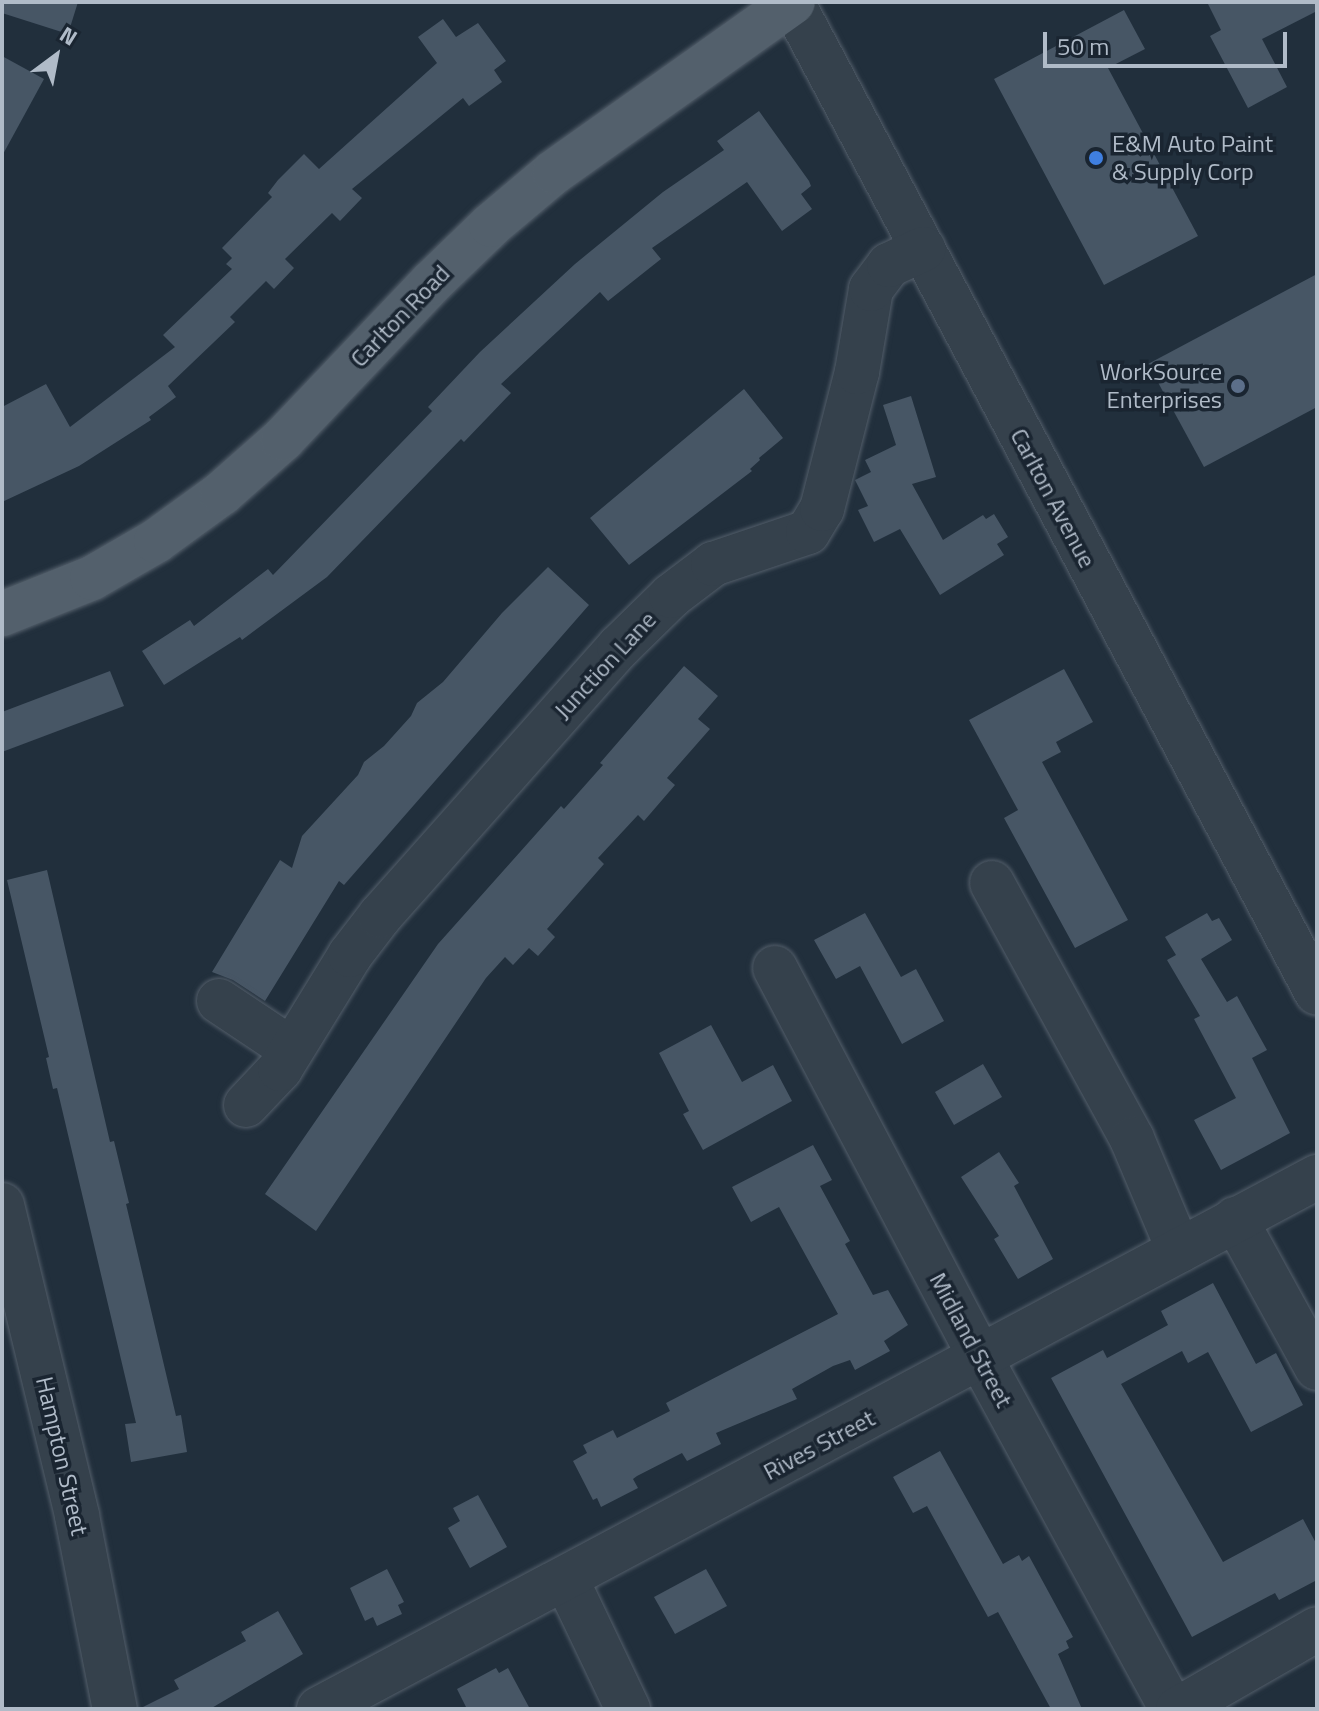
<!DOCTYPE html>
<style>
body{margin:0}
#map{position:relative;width:1319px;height:1711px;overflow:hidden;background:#212f3c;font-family:"Titillium Web",sans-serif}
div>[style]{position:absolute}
.building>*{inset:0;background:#475665}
.roads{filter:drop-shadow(0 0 2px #535e6a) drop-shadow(0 0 2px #535e6a)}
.minor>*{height:44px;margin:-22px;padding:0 22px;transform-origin:22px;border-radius:22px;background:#35414c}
.major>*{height:44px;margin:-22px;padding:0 22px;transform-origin:22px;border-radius:22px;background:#53606c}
.dots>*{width:22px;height:22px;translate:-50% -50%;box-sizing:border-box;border:4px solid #1a2531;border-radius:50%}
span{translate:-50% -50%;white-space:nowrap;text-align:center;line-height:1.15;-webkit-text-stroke:7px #1a2531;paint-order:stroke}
.poi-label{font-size:24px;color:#b0bbc8}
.left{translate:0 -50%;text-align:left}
.right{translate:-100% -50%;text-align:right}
.street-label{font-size:24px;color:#b0bbc8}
.frame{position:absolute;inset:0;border:4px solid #b0bbc8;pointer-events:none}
.north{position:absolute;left:16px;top:16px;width:80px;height:80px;-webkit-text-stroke:6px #1a2531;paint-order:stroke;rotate:32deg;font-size:22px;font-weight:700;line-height:32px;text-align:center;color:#b0bbc8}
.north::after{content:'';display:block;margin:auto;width:28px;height:36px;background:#b0bbc8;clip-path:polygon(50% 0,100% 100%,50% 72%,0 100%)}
.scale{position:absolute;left:1043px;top:32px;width:244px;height:36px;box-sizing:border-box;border:4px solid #b0bbc8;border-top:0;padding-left:10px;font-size:24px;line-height:28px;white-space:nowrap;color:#b0bbc8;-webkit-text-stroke:6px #1a2531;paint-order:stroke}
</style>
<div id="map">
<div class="building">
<div style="clip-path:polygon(2px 2px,78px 2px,68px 34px,2px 13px)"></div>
<div style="clip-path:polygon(1207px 2px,1317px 2px,1317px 11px,1262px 39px,1287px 87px,1248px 108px,1210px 36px,1221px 30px)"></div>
<div style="clip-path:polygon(1124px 10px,1145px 49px,1108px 68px,1198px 236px,1104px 285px,994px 79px)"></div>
<div style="clip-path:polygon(443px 19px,456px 37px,478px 23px,506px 61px,494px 70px,502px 82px,469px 106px,463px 98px,352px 189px,362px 198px,340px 221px,332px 213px,285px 259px,294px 268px,274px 289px,266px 281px,230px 317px,235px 322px,168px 386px,176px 397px,149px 417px,151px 420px,79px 466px,2px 502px,2px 407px,46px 384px,70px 427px,175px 347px,163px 335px,232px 269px,226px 264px,232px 258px,222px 248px,272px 197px,268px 193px,278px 180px,304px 154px,319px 169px,437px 63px,418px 37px)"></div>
<div style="clip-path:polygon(2px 56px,44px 79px,2px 156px)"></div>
<div style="clip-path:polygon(759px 111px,809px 181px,811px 186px,801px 194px,812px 209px,782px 231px,747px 182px,652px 248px,661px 259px,608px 301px,600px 292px,501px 384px,511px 393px,464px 442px,461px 439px,327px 577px,242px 640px,240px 637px,164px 685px,142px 651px,190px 620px,194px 626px,268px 569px,273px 575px,432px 411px,428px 407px,480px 352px,575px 264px,663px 192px,724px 150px,717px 141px)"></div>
<div style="clip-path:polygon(1317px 274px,1317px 407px,1204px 467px,1148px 364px)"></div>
<div style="clip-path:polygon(744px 389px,783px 438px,759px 458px,760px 460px,750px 469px,752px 471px,629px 565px,590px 518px)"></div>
<div style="clip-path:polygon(911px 396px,936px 477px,912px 484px,943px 540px,983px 515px,986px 519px,994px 514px,1008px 537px,997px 544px,1004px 555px,940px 595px,900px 529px,874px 542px,858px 510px,868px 506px,855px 480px,871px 472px,865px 460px,896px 445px,883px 405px)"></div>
<div style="clip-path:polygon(548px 567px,589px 605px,344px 885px,339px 881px,265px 1001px,233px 980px,212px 972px,280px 860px,292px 868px,302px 836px,358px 775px,364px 762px,384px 746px,411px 716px,417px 703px,443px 682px,502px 613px)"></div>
<div style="clip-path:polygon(684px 666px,718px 696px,698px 719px,710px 729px,667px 778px,675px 785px,644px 821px,638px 815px,598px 858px,604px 864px,547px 929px,555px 937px,538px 956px,529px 948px,513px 965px,505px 957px,486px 978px,316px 1231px,265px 1194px,438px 944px,561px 806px,564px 809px,603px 765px,600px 763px)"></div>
<div style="clip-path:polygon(1064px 669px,1093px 722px,1056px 742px,1061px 752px,1042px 762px,1128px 920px,1075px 948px,1004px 818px,1018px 810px,969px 720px)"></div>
<div style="clip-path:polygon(110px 671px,124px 706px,2px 752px,2px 712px)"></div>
<div style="clip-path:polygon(47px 870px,110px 1142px,114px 1141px,129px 1203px,126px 1204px,176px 1416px,181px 1415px,187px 1452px,131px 1462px,125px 1424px,136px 1423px,57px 1088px,53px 1089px,46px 1058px,49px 1057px,7px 880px)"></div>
<div style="clip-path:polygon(865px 913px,901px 977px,916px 969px,944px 1021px,902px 1044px,860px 966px,836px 979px,814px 940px)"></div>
<div style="clip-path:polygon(1207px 913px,1212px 921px,1219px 918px,1232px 940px,1201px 959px,1227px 1002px,1237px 996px,1267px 1050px,1252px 1058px,1290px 1133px,1221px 1170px,1194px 1120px,1236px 1098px,1194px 1019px,1200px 1016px,1167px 960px,1176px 955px,1165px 937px)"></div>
<div style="clip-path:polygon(711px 1025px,742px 1082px,773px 1065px,792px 1101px,703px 1150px,683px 1114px,689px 1111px,659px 1053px)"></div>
<div style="clip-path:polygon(983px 1064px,1002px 1097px,954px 1125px,935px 1092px)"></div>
<div style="clip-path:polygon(813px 1145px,832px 1180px,820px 1186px,850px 1241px,845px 1244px,873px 1295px,888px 1290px,908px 1325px,884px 1341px,890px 1351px,855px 1370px,850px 1360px,833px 1366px,792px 1389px,797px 1399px,716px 1433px,721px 1444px,687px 1461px,682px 1453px,637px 1476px,633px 1479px,638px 1488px,601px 1507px,597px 1498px,593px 1500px,573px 1461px,587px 1453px,583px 1445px,613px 1430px,617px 1438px,670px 1411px,666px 1403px,838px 1314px,779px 1207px,751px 1222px,732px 1187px)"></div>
<div style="clip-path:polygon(999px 1152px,1019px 1183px,1014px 1186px,1053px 1259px,1018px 1279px,994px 1239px,999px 1236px,961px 1177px)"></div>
<div style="clip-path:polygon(1213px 1283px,1256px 1364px,1276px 1353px,1303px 1405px,1251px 1432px,1208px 1352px,1188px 1363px,1182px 1351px,1121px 1384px,1223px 1562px,1303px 1519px,1317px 1545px,1317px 1580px,1279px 1600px,1275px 1593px,1192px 1637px,1051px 1378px,1103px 1350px,1107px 1358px,1168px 1325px,1161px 1311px)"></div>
<div style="clip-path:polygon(940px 1451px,1003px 1564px,1019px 1555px,1022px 1561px,1029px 1556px,1073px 1637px,1066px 1641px,1069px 1648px,1058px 1654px,1082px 1709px,1051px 1709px,998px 1612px,988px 1617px,927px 1506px,913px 1513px,893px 1477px)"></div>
<div style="clip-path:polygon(478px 1495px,507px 1547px,470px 1568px,448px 1528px,460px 1521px,453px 1508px)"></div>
<div style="clip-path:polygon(387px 1569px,404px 1602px,398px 1605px,402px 1614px,377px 1626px,373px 1617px,365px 1621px,350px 1588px)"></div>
<div style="clip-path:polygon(706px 1569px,727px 1606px,675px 1634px,654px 1597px)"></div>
<div style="clip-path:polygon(278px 1611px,303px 1654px,210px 1709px,139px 1709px,179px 1689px,174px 1680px,246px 1641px,241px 1632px)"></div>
<div style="clip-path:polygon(496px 1668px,499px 1673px,508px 1668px,530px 1709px,467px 1709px,457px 1689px)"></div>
</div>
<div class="roads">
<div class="minor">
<div style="left:792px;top:2px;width:1121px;rotate:62.09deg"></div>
<div style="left:992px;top:883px;width:292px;rotate:61.3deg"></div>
<div style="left:1132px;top:1139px;width:121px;rotate:67.2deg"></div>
<div style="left:775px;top:968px;width:442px;rotate:62.2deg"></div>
<div style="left:981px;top:1359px;width:399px;rotate:61.4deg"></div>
<div style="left:219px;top:1001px;width:87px;rotate:33.7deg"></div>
<div style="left:246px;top:1105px;width:50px;rotate:-46.6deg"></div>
<div style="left:280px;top:1069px;width:134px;rotate:-58.4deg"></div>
<div style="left:350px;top:955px;width:49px;rotate:-52.4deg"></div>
<div style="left:380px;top:916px;width:360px;rotate:-48.4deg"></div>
<div style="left:619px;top:647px;width:73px;rotate:-44.4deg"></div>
<div style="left:671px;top:596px;width:53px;rotate:-37.3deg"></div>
<div style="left:713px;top:564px;width:100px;rotate:-18.6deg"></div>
<div style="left:808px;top:532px;width:27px;rotate:-59deg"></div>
<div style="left:822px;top:509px;width:141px;rotate:-75.7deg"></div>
<div style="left:857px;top:372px;width:84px;rotate:-80.4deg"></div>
<div style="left:871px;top:289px;width:30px;rotate:-53deg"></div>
<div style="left:889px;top:265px;width:38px;rotate:-25deg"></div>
<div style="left:2px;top:1205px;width:320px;rotate:76.4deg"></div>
<div style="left:77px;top:1516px;width:197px;rotate:78.9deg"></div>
<div style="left:1235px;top:1219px;width:170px;rotate:61.2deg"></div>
<div style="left:566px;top:1579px;width:144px;rotate:64.5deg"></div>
<div style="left:319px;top:1709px;width:1131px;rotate:-28.06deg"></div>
<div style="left:1178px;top:1709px;width:160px;rotate:-29.9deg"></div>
</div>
<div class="major">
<div style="left:2px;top:614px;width:97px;rotate:-21.8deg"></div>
<div style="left:92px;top:578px;width:74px;rotate:-30deg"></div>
<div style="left:156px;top:541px;width:82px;rotate:-36deg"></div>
<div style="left:222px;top:493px;width:81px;rotate:-41.5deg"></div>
<div style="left:283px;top:439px;width:215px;rotate:-46.5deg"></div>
<div style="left:431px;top:283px;width:83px;rotate:-44deg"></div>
<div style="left:491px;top:225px;width:82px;rotate:-40.1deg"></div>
<div style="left:554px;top:172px;width:293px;rotate:-35.4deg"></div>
</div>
</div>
<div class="dots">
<div style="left:1096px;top:158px;background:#3f7fe0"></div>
<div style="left:1238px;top:386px;background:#5c6f8a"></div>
</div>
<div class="poi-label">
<span class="left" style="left:1112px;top:158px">E&amp;M Auto Paint<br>&amp; Supply Corp</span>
<span class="right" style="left:1222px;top:386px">WorkSource<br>Enterprises</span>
</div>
<div class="street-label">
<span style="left:400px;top:316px;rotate:-46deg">Carlton Road</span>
<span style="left:1053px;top:498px;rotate:62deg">Carlton Avenue</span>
<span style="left:605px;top:665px;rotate:-47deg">Junction Lane</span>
<span style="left:971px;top:1340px;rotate:62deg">Midland Street</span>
<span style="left:819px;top:1445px;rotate:-28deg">Rives Street</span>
<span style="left:62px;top:1456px;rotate:77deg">Hampton Street</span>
</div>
<div class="frame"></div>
<div class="north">N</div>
<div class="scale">50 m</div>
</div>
